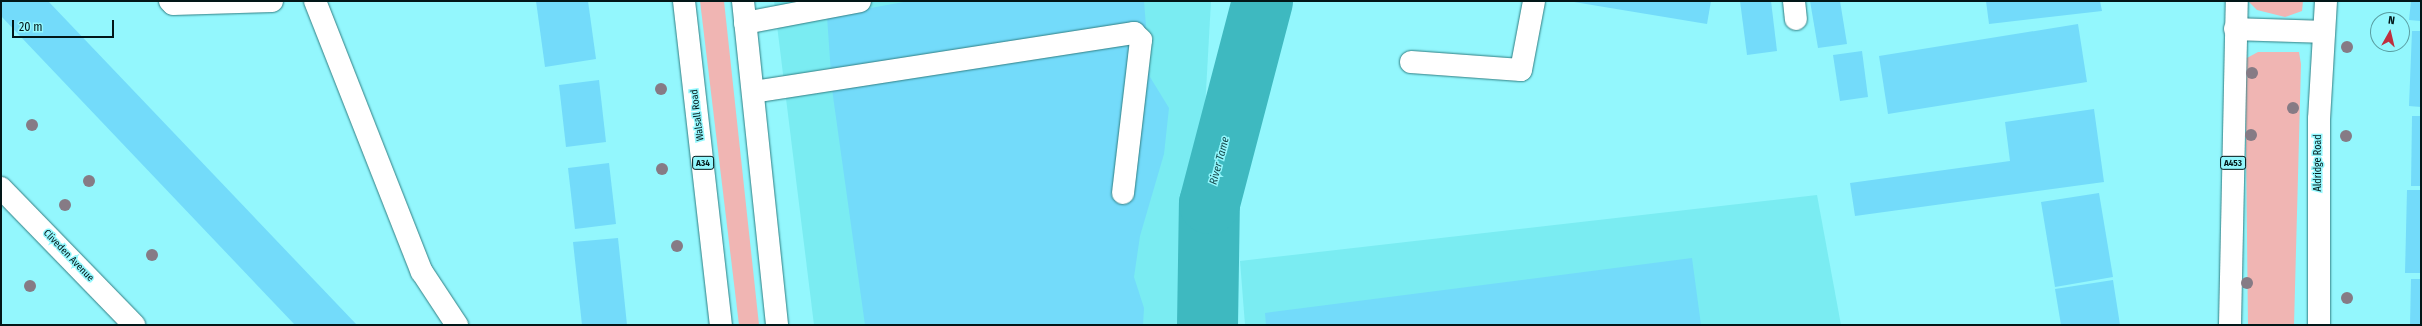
<!DOCTYPE html>
<style>
body{margin:0}
#map{position:relative;width:2422px;height:326px;overflow:hidden;background:#93f7fd;font-family:"Fira Sans Condensed",sans-serif}
div>[style]{position:absolute}
.built>*{inset:0;background:#7aecf2}
.green>*{inset:0;background:#f0b5b3}
.river>*{height:61px;margin:-30.5px;padding:0 30.5px;transform-origin:30.5px;border-radius:30.5px;background:#3eb9c0}
.building>*{inset:0;background:#73dbfa}
.roads{filter:drop-shadow(0 0 1px #307e83) drop-shadow(0 0 1px #307e83)}
.minor>*{height:22px;margin:-11px;padding:0 11px;transform-origin:11px;border-radius:11px;background:#fff}
.major>*{height:22px;margin:-11px;padding:0 11px;transform-origin:11px;border-radius:11px;background:#fff}
.highway>*{height:22px;margin:-11px;padding:0 11px;transform-origin:11px;border-radius:11px;background:#fff}
.trees>*{width:12px;height:12px;margin:-6px;border-radius:50%;background:#867b85}
span{translate:-50% -50%;white-space:nowrap;text-align:center;line-height:1.15;-webkit-text-stroke:3px #93f7fd;paint-order:stroke}
.shield-label span{padding:1px 3px;background:#93f7fd;border:1px solid;border-radius:3px;-webkit-text-stroke-width:0}
.shield-label{font-size:9px;color:#021718;font-weight:700}
.street-label{font-size:10px;color:#021718}
.water-label{font-size:11px;color:#174b4e;font-style:italic}
.frame{position:absolute;inset:0;border:2px solid #021718;pointer-events:none}
.north{position:absolute;left:2370px;top:12px;width:40px;height:40px;box-sizing:border-box;background:#93f7fd;border:1px solid #599da1;border-radius:50%;rotate:8deg;font-size:11px;font-weight:700;line-height:16px;text-align:center;color:#021718}
.north::after{content:'';display:block;margin:auto;width:14px;height:18px;background:#bf2f3e;clip-path:polygon(50% 0,100% 100%,50% 72%,0 100%)}
.scale{position:absolute;left:12px;top:20px;width:102px;height:18px;box-sizing:border-box;border:2px solid #021718;border-top:0;padding-left:5px;font-size:12px;line-height:14px;white-space:nowrap;color:#021718;-webkit-text-stroke:3px #93f7fd;paint-order:stroke}
</style>
<div id="map">
<div class="built">
<div style="clip-path:polygon(774px 1px,1211px 1px,1193px 325px,814px 325px)"></div>
<div style="clip-path:polygon(1817px 195px,1841px 325px,1245px 325px,1240px 261px)"></div>
</div>
<div class="green">
<div style="clip-path:polygon(700px 1px,724px 1px,759px 325px,739px 325px)"></div>
<div style="clip-path:polygon(2303px 1px,2302px 11px,2285px 17px,2257px 10px,2249px 2px)"></div>
<div style="clip-path:polygon(2258px 52px,2299px 52px,2301px 64px,2294px 325px,2248px 325px,2245px 59px)"></div>
</div>
<div class="river">
<div style="left:1207px;top:325px;width:122px;rotate:-89.1deg"></div>
<div style="left:1209px;top:203px;width:209px;rotate:-75.3deg"></div>
</div>
<div class="building">
<div style="clip-path:polygon(1px 1px,48px 1px,357px 325px,295px 325px,1px 16px)"></div>
<div style="clip-path:polygon(536px 1px,588px 1px,596px 59px,545px 67px)"></div>
<div style="clip-path:polygon(909px 1px,1144px 1px,1150px 77px,1169px 108px,1164px 154px,1140px 236px,1134px 277px,1144px 308px,1143px 325px,865px 325px,832px 89px,827px 16px)"></div>
<div style="clip-path:polygon(1568px 1px,1711px 1px,1707px 24px)"></div>
<div style="clip-path:polygon(1740px 1px,1771px 1px,1777px 51px,1747px 55px)"></div>
<div style="clip-path:polygon(1810px 1px,1840px 1px,1847px 44px,1818px 48px)"></div>
<div style="clip-path:polygon(1986px 1px,2100px 1px,2102px 11px,1989px 24px)"></div>
<div style="clip-path:polygon(2411px 1px,2421px 1px,2421px 21px,2409px 20px)"></div>
<div style="clip-path:polygon(2078px 24px,2087px 82px,1888px 114px,1879px 56px)"></div>
<div style="clip-path:polygon(2412px 31px,2421px 31px,2421px 107px,2409px 106px)"></div>
<div style="clip-path:polygon(1862px 51px,1868px 97px,1840px 101px,1833px 55px)"></div>
<div style="clip-path:polygon(599px 80px,606px 142px,566px 147px,559px 85px)"></div>
<div style="clip-path:polygon(2094px 109px,2104px 182px,1855px 216px,1850px 183px,2010px 161px,2005px 122px)"></div>
<div style="clip-path:polygon(2412px 116px,2421px 116px,2421px 186px,2411px 186px)"></div>
<div style="clip-path:polygon(609px 163px,616px 224px,575px 229px,568px 168px)"></div>
<div style="clip-path:polygon(2407px 190px,2421px 190px,2421px 273px,2405px 273px)"></div>
<div style="clip-path:polygon(2099px 193px,2113px 277px,2055px 287px,2041px 202px)"></div>
<div style="clip-path:polygon(618px 238px,627px 325px,582px 325px,573px 242px)"></div>
<div style="clip-path:polygon(1692px 258px,1701px 325px,1266px 325px,1265px 313px)"></div>
<div style="clip-path:polygon(2411px 279px,2421px 279px,2421px 325px,2410px 325px)"></div>
<div style="clip-path:polygon(2113px 280px,2120px 325px,2061px 325px,2055px 289px)"></div>
</div>
<div class="roads">
<div class="minor">
<div style="left:170px;top:1px;width:4px;rotate:45deg"></div>
<div style="left:173px;top:4px;width:99px;rotate:-1.7deg"></div>
<div style="left:315px;top:1px;width:291px;rotate:68.5deg"></div>
<div style="left:422px;top:272px;width:64px;rotate:56.6deg"></div>
<div style="left:1794px;top:1px;width:18px;rotate:84deg"></div>
<div style="left:745px;top:23px;width:117px;rotate:-10.8deg"></div>
<div style="left:2235px;top:29px;width:89px;rotate:1.9deg"></div>
<div style="left:1411px;top:62px;width:110px;rotate:4.2deg"></div>
<div style="left:1521px;top:70px;width:70px;rotate:-79.3deg"></div>
<div style="left:753px;top:92px;width:386px;rotate:-8.8deg"></div>
<div style="left:1134px;top:33px;width:10px;rotate:45deg"></div>
<div style="left:1141px;top:40px;width:154px;rotate:96.7deg"></div>
<div style="left:1px;top:188px;width:191px;rotate:45.8deg"></div>
</div>
<div class="major">
<div style="left:2230px;top:325px;width:324px;rotate:-88.8deg"></div>
<div style="left:2319px;top:325px;width:206px;rotate:-90deg"></div>
<div style="left:2319px;top:119px;width:118px;rotate:-86.6deg"></div>
</div>
<div class="highway">
<div style="left:684px;top:1px;width:326px;rotate:83.5deg"></div>
<div style="left:743px;top:1px;width:326px;rotate:84deg"></div>
</div>
</div>
<div class="trees">
<div style="left:2347px;top:47px"></div>
<div style="left:2252px;top:73px"></div>
<div style="left:661px;top:89px"></div>
<div style="left:2293px;top:108px"></div>
<div style="left:32px;top:125px"></div>
<div style="left:2251px;top:135px"></div>
<div style="left:2346px;top:136px"></div>
<div style="left:662px;top:169px"></div>
<div style="left:89px;top:181px"></div>
<div style="left:65px;top:205px"></div>
<div style="left:677px;top:246px"></div>
<div style="left:152px;top:255px"></div>
<div style="left:2247px;top:283px"></div>
<div style="left:30px;top:286px"></div>
<div style="left:2347px;top:298px"></div>
</div>
<div class="shield-label">
<span style="left:703px;top:163px">A34</span>
<span style="left:2233px;top:163px">A453</span>
</div>
<div class="street-label">
<span style="left:698px;top:115px;rotate:-97deg">Walsall Road</span>
<span style="left:2319px;top:163px;rotate:-90deg">Aldridge Road</span>
<span style="left:68px;top:256px;rotate:46deg">Cliveden Avenue</span>
</div>
<div class="water-label">
<span style="left:1220px;top:161px;rotate:-75deg">River Tame</span>
</div>
<div class="frame"></div>
<div class="north">N</div>
<div class="scale">20 m</div>
</div>
